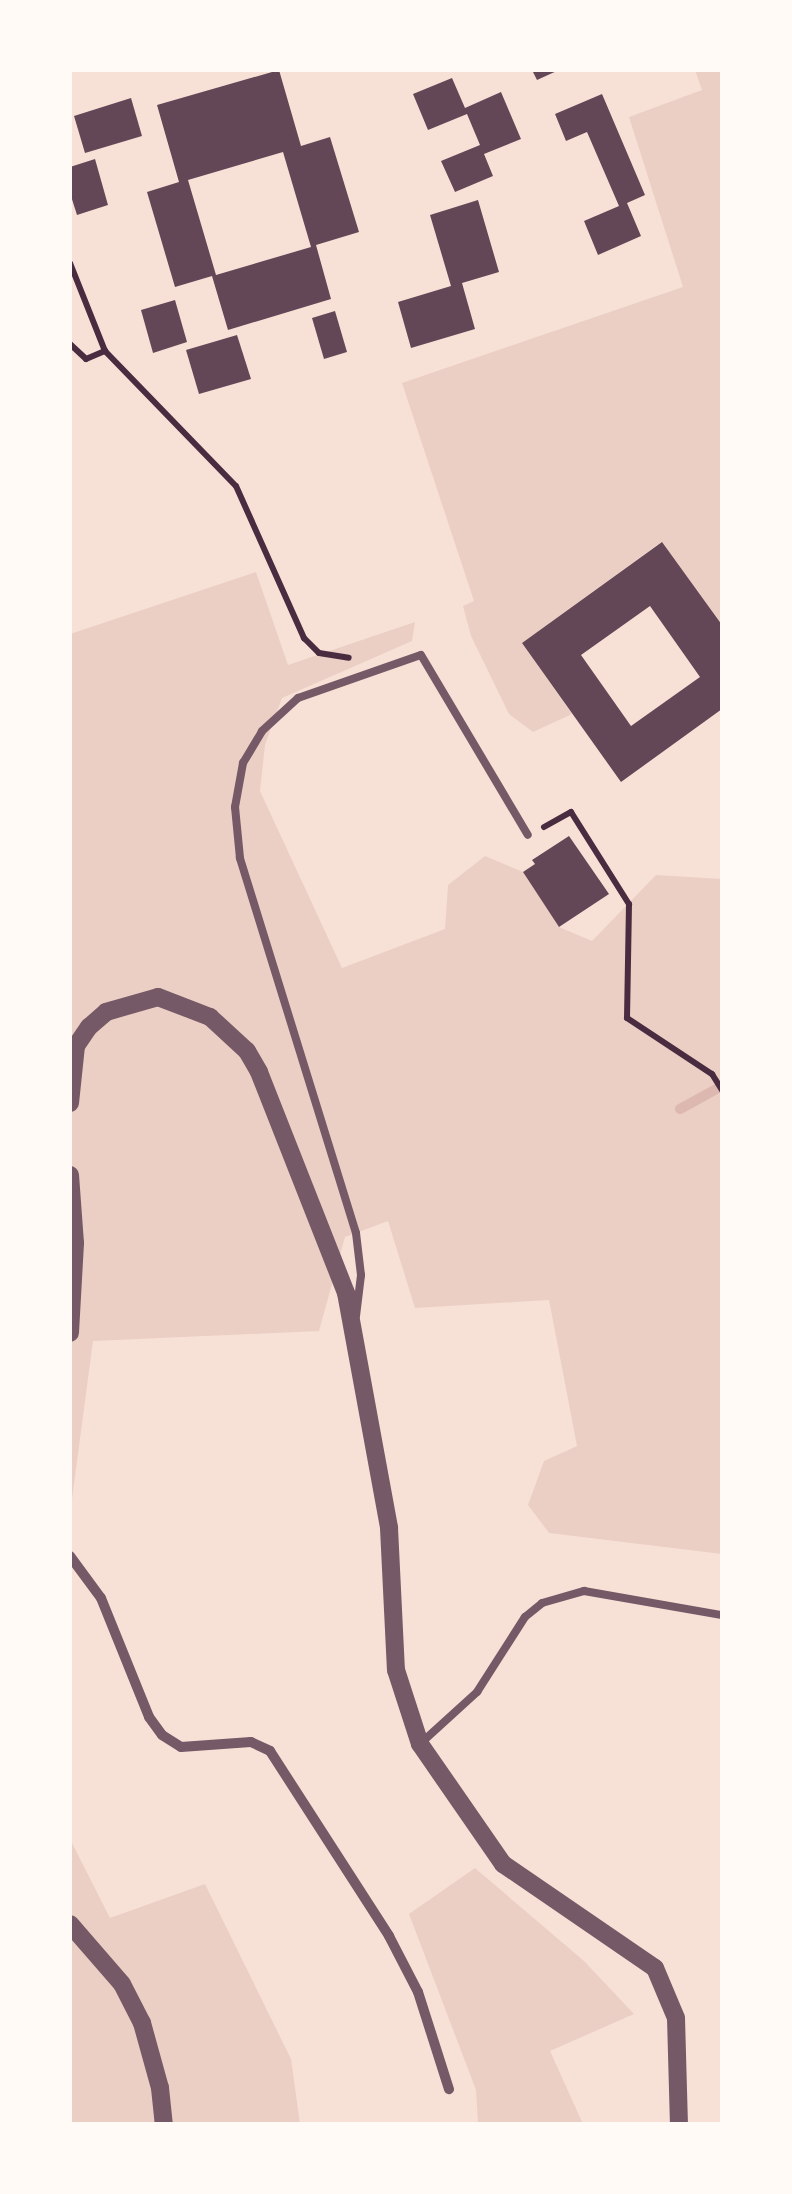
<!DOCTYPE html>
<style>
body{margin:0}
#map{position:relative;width:792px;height:2194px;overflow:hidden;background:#f7e1d7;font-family:"Archivo Narrow",sans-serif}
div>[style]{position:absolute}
.green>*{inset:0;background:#ebcfc5}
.stream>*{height:10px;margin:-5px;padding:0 5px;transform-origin:5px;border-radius:5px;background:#dcb8b0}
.building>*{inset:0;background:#644757}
.path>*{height:6px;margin:-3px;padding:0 3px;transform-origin:3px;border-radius:3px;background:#4a2c40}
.service>*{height:8px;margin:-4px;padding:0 4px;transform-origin:4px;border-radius:4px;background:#755966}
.minor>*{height:10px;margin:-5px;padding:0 5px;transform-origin:5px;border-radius:5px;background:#755966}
.tertiary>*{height:18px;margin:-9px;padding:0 9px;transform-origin:9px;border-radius:9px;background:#755966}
span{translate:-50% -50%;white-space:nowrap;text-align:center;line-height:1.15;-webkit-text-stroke:8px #fffaf5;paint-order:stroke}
.frame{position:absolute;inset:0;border:72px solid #fffaf5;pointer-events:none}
</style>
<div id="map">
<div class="green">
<div style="clip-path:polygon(695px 70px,722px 70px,722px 625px,661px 542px,522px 643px,572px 714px,533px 732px,509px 714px,471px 636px,463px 606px,474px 601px,402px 383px,683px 287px,629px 117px,702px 90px)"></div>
<div style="clip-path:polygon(256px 572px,288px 665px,415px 622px,412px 641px,282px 698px,265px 745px,260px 791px,342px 968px,445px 929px,448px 885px,485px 856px,523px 872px,559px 927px,592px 941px,656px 875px,722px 879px,722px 1554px,549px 1533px,528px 1505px,544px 1461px,577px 1446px,549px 1300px,415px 1308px,388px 1221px,345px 1237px,319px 1331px,93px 1341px,70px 1514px,70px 634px)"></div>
<div style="clip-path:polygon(70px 1839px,110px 1918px,205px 1884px,291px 2059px,300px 2124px,70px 2124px)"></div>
<div style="clip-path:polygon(475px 1868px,584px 1961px,634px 2014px,550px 2051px,583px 2124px,478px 2124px,476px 2090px,409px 1914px)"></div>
</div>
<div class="stream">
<div style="left:680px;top:1109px;width:48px;rotate:-28.7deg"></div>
</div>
<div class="building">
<div style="clip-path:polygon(evenodd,279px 70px,301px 146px,330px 137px,359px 232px,316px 245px,331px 299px,228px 330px,212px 276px,175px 287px,147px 192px,179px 182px,157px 105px,279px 70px,283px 152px,311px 247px,216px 275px,188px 180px,283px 152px)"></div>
<div style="clip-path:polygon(532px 70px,559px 70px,537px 80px)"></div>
<div style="clip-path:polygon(452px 78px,465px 108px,501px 92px,521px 139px,484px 154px,493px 176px,455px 192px,441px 161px,480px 145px,467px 114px,428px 130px,413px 94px)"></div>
<div style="clip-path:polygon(602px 94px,645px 195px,627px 203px,641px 236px,598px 255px,584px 221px,619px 206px,587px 132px,566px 141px,555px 114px)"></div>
<div style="clip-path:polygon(131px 98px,142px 136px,85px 153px,74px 116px)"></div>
<div style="clip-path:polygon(95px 159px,108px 205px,77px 215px,70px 193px,70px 167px)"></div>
<div style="clip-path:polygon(478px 200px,499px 272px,462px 283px,475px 329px,411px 348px,398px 302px,451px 286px,430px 215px)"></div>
<div style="clip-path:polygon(175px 300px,187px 342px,153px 353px,141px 310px)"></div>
<div style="clip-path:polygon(335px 311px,347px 352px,324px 359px,312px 318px)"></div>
<div style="clip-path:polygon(237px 335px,251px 379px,199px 394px,186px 350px)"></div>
<div style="clip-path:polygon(evenodd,662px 542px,722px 625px,722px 709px,621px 782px,522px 643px,662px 542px,650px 606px,700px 677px,631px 726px,581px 655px,650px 606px)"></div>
<div style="clip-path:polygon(569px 836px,609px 894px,559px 927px,523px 872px,535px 864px,532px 860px)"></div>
</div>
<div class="path">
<div style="left:70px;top:263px;width:95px;rotate:68.3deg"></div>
<div style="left:105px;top:351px;width:188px;rotate:45.9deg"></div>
<div style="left:236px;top:486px;width:167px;rotate:65.9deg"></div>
<div style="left:304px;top:638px;width:21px;rotate:45deg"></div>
<div style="left:319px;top:653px;width:30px;rotate:9deg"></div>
<div style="left:70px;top:344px;width:22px;rotate:43deg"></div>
<div style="left:86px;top:359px;width:21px;rotate:-23deg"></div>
<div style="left:544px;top:827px;width:31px;rotate:-29deg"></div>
<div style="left:571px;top:812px;width:109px;rotate:57.8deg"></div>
<div style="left:629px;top:904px;width:114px;rotate:91deg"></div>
<div style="left:627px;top:1018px;width:102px;rotate:33.4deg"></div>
<div style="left:712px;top:1074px;width:19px;rotate:58deg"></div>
</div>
<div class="service">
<div style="left:356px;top:1316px;width:41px;rotate:-83deg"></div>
<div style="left:361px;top:1275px;width:42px;rotate:-96.8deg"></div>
<div style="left:356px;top:1233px;width:393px;rotate:-107.2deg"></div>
<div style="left:240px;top:858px;width:51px;rotate:-95.6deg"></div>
<div style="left:235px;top:807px;width:45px;rotate:-79.7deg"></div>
<div style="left:243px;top:763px;width:37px;rotate:-59deg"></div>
<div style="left:262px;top:731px;width:49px;rotate:-42.5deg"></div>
<div style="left:298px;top:698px;width:130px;rotate:-19.3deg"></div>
<div style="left:421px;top:655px;width:209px;rotate:59.3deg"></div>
<div style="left:421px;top:1743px;width:76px;rotate:-42.3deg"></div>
<div style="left:477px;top:1692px;width:89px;rotate:-57.4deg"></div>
<div style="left:525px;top:1617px;width:22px;rotate:-39deg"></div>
<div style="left:542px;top:1603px;width:44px;rotate:-15.9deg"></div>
<div style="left:584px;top:1591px;width:140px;rotate:9.9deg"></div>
</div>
<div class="minor">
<div style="left:70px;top:1556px;width:52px;rotate:53.6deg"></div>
<div style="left:101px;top:1598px;width:128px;rotate:68deg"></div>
<div style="left:149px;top:1717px;width:22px;rotate:54deg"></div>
<div style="left:162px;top:1735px;width:22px;rotate:32deg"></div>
<div style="left:181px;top:1747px;width:70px;rotate:-4.1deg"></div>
<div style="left:251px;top:1742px;width:21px;rotate:25deg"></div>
<div style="left:270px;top:1751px;width:220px;rotate:57.2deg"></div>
<div style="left:389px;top:1936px;width:63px;rotate:62.6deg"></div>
<div style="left:418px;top:1992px;width:102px;rotate:72.3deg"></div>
</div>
<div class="tertiary">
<div style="left:70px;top:1103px;width:57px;rotate:-84deg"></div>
<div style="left:76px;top:1046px;width:23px;rotate:-56deg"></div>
<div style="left:89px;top:1027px;width:23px;rotate:-41deg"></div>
<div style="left:106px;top:1012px;width:54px;rotate:-16.1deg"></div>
<div style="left:158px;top:997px;width:56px;rotate:21deg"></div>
<div style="left:210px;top:1017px;width:50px;rotate:42.6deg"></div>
<div style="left:247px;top:1051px;width:24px;rotate:60deg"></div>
<div style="left:259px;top:1072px;width:238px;rotate:68.5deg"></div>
<div style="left:346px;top:1293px;width:239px;rotate:79.6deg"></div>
<div style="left:389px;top:1528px;width:142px;rotate:87.2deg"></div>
<div style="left:396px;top:1670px;width:78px;rotate:72deg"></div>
<div style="left:420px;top:1744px;width:146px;rotate:55.3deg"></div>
<div style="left:503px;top:1864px;width:184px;rotate:34.4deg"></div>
<div style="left:655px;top:1968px;width:54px;rotate:67.2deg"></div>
<div style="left:676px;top:2018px;width:106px;rotate:88.4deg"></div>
<div style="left:70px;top:1175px;width:68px;rotate:85.8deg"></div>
<div style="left:75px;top:1243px;width:90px;rotate:93.2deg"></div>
<div style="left:70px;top:1924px;width:79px;rotate:49.1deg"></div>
<div style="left:122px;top:1984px;width:44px;rotate:62.9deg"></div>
<div style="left:142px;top:2023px;width:67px;rotate:74.5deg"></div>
<div style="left:160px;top:2088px;width:36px;rotate:84deg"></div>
</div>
<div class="frame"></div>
</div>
